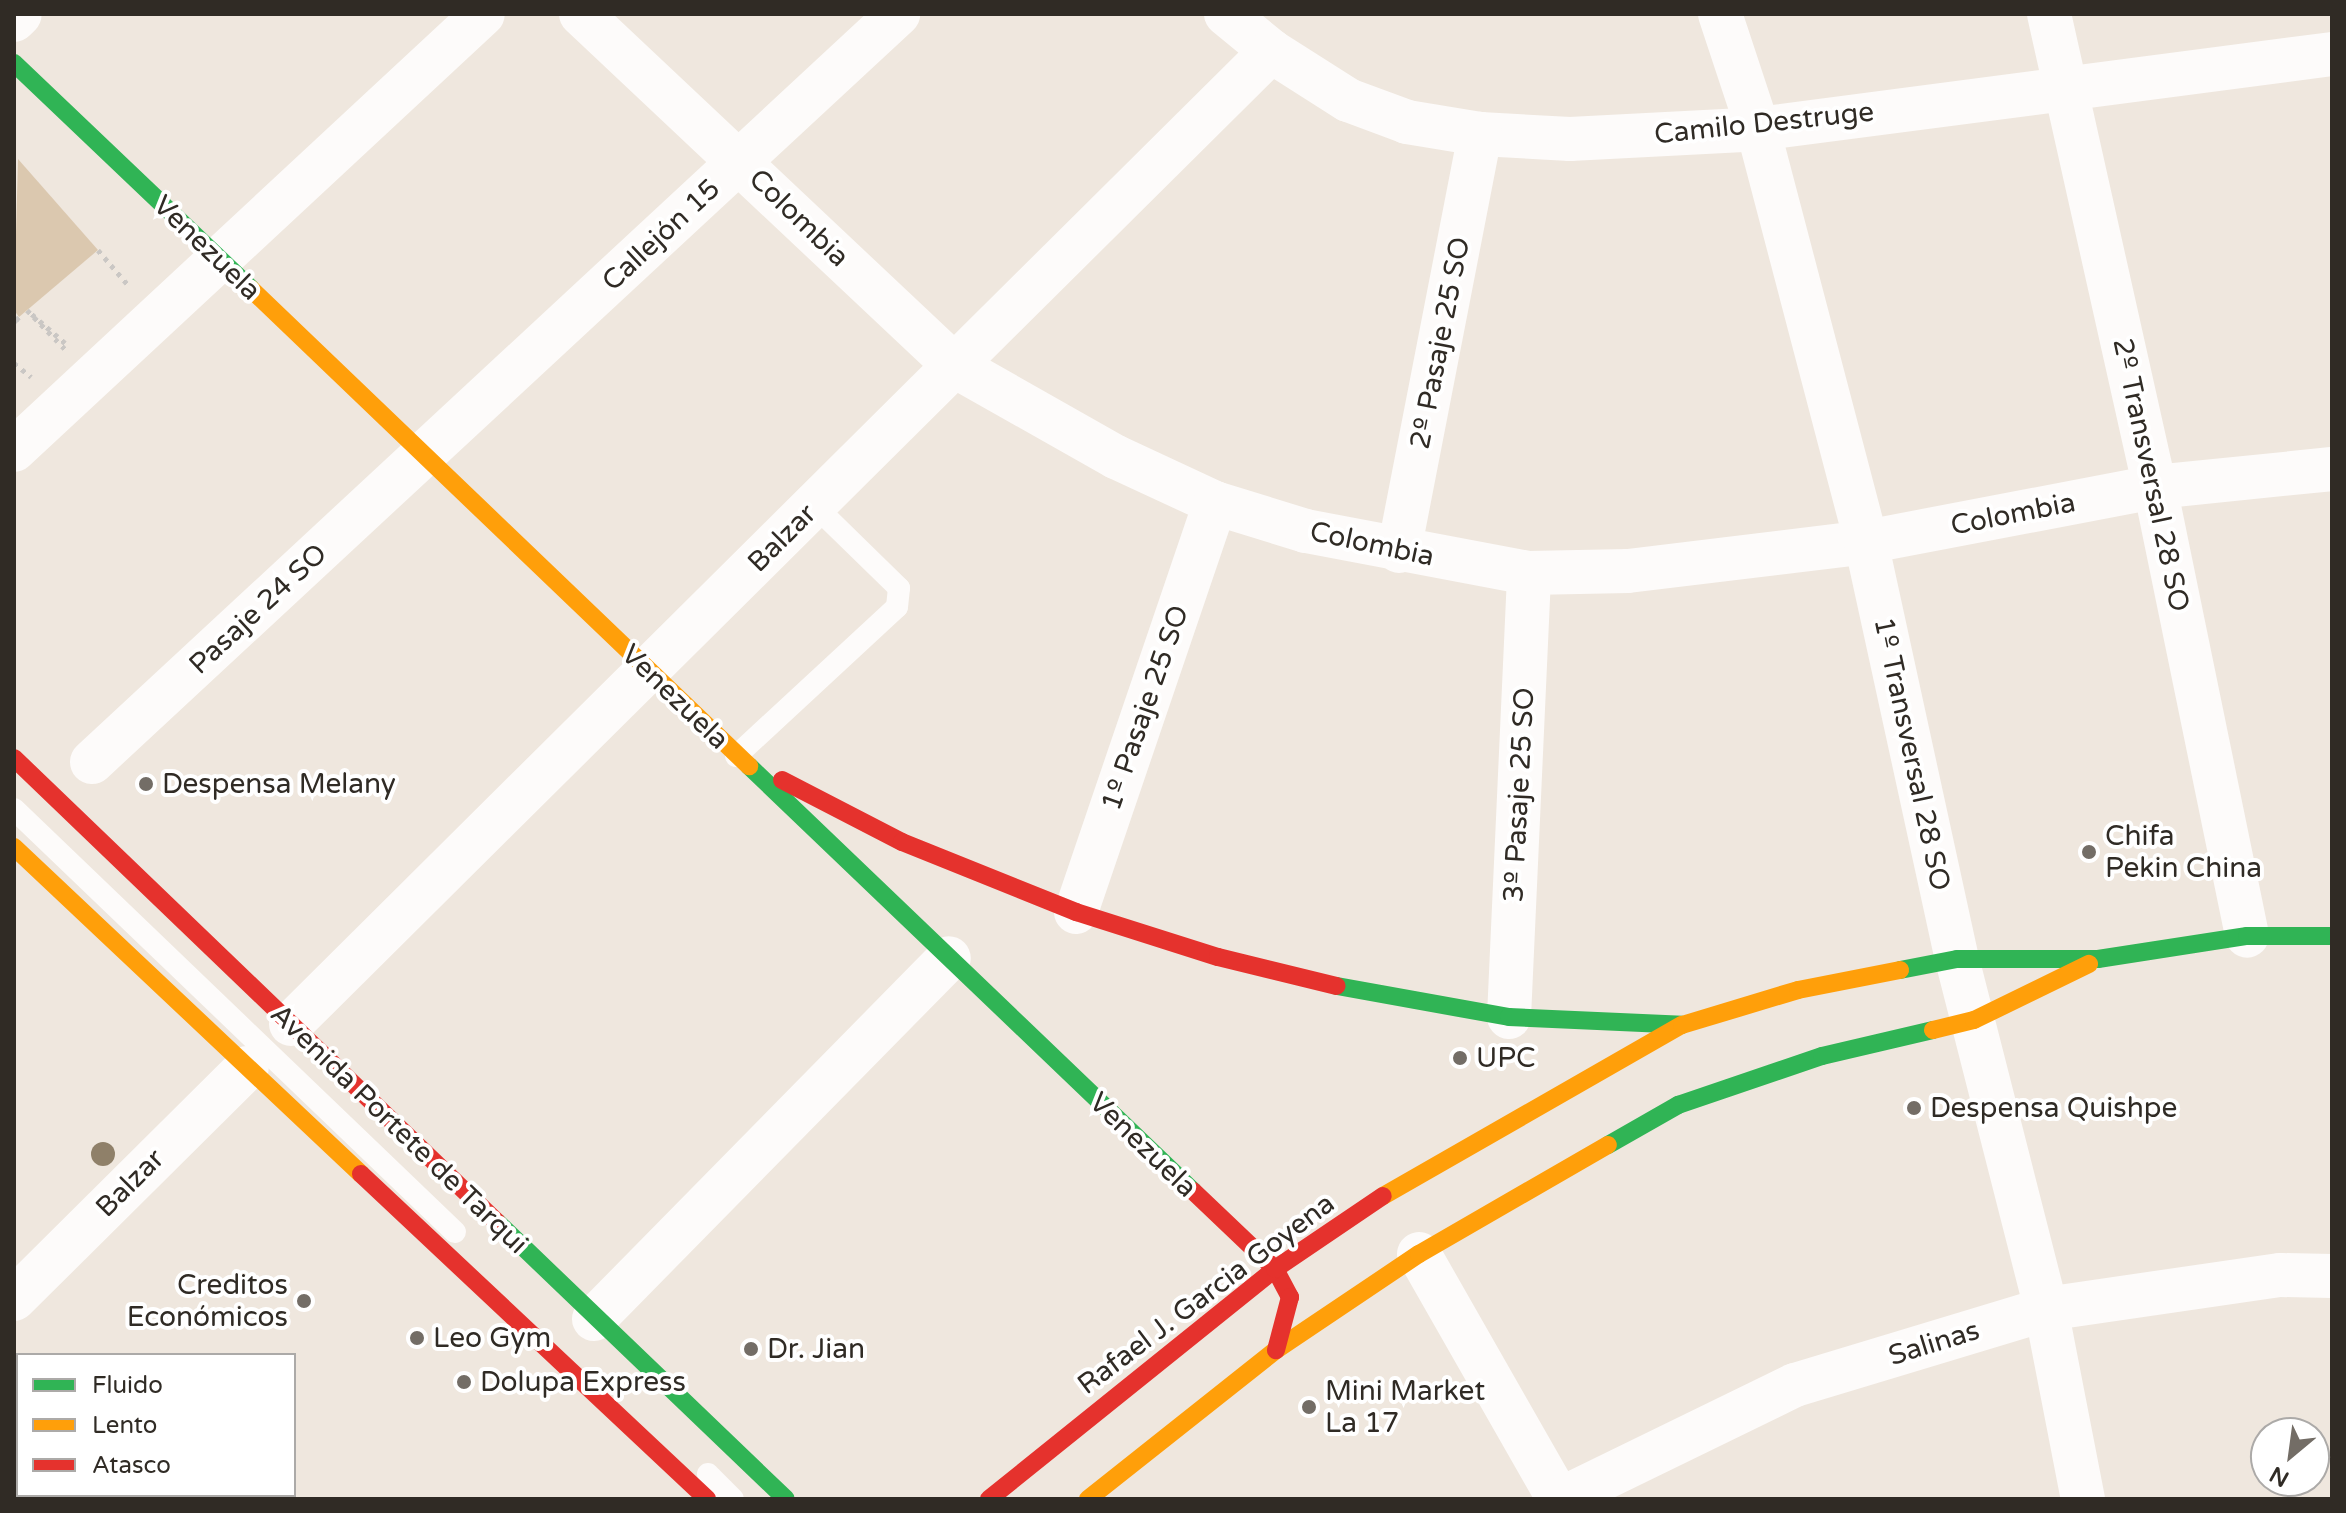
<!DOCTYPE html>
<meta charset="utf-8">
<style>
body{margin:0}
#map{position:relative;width:2346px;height:1513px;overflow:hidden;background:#efe7de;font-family:"Varela Round",sans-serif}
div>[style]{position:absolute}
.forest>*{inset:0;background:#dbc8af}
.path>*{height:5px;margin-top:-2.5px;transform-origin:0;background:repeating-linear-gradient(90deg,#cac7c4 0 4px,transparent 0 10px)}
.lane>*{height:22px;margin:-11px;padding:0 11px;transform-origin:11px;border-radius:11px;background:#fdfbfa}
.street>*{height:44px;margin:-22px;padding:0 22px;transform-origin:22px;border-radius:22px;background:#fdfbfa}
.fast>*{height:18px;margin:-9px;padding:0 9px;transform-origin:9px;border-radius:9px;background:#30b455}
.slow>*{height:18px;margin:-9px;padding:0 9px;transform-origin:9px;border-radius:9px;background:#ff9f0a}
.jam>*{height:18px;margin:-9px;padding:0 9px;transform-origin:9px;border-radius:9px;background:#e5322d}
.trees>*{width:24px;height:24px;margin:-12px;border-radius:50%;background:#8f8069}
.dots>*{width:22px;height:22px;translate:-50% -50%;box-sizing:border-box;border:4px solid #fff;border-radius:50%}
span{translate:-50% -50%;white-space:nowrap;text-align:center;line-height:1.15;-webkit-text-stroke:8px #fff;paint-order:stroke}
.street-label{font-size:28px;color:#302b25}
.poi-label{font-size:28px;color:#302b25}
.left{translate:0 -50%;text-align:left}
.right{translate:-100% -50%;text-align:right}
.frame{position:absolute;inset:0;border:16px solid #302b25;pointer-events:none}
.legend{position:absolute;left:16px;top:1353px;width:280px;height:144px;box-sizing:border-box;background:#fff;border:2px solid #acaaa8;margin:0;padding:10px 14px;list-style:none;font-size:24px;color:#302b25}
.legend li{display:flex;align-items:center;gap:16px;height:40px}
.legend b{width:40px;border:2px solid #acaaa8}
.north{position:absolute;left:2250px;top:1417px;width:80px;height:80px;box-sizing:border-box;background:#fff;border:2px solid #acaaa8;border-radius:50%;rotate:209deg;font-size:22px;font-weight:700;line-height:32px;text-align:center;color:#302b25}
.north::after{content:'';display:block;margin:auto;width:28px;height:36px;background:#736d66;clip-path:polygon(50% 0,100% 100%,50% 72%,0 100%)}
</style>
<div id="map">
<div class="forest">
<div style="clip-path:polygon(18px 159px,98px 250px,19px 317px,14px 310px)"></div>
</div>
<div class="path">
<div style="left:98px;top:250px;width:48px;rotate:49.3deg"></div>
<div style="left:14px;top:322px;width:7px;rotate:-45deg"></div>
<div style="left:19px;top:317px;width:7px;rotate:135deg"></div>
<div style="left:65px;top:343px;width:50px;rotate:-139deg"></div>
<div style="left:27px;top:310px;width:54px;rotate:45.7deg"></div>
<div style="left:14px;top:363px;width:22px;rotate:39deg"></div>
</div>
<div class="lane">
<div style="left:736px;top:756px;width:219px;rotate:-42.8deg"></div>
<div style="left:897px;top:607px;width:19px;rotate:-84deg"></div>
<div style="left:899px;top:588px;width:119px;rotate:-135.7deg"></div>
<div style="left:14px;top:809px;width:611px;rotate:43.81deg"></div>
<div style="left:708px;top:1474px;width:35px;rotate:45deg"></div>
</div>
<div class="street">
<div style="left:581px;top:14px;width:514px;rotate:43.26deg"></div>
<div style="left:955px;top:366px;width:185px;rotate:29.5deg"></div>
<div style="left:1116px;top:457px;width:109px;rotate:24.9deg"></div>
<div style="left:1215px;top:503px;width:95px;rotate:17.1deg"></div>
<div style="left:1306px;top:531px;width:227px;rotate:10.7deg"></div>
<div style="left:1529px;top:573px;width:99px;rotate:-1.2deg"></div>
<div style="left:1628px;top:571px;width:240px;rotate:-6.9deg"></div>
<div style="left:1866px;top:542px;width:294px;rotate:-10.8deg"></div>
<div style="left:2155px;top:487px;width:178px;rotate:-5.8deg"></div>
<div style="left:1226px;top:14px;width:58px;rotate:39.4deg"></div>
<div style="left:1271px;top:51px;width:91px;rotate:32.5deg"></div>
<div style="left:1348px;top:100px;width:63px;rotate:20.4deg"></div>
<div style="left:1407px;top:122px;width:74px;rotate:9.3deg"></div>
<div style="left:1480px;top:134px;width:90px;rotate:3.2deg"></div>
<div style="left:1570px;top:139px;width:188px;rotate:-3deg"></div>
<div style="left:1758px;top:129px;width:579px;rotate:-7.44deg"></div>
<div style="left:1720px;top:14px;width:121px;rotate:71.7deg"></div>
<div style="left:1758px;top:129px;width:427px;rotate:75.3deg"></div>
<div style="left:1866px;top:542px;width:427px;rotate:77.7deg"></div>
<div style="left:1957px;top:959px;width:361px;rotate:75.7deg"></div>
<div style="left:2046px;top:1309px;width:194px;rotate:79deg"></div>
<div style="left:2049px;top:14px;width:485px;rotate:77.4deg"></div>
<div style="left:2155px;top:487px;width:458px;rotate:78.4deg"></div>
<div style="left:14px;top:20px;width:8px;rotate:-45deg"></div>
<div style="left:14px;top:450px;width:640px;rotate:-42.91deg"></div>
<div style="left:1399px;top:551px;width:425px;rotate:-79deg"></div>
<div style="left:92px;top:762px;width:1100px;rotate:-42.86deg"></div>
<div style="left:1076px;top:912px;width:432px;rotate:-71.2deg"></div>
<div style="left:1509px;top:1017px;width:444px;rotate:-87.4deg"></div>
<div style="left:291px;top:1024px;width:1381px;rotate:-44.79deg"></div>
<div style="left:1419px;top:1254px;width:282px;rotate:60.3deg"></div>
<div style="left:14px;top:1299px;width:328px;rotate:-44.8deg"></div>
<div style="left:594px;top:1319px;width:506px;rotate:-45.48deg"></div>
<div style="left:1561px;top:1499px;width:260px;rotate:-26deg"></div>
<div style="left:1795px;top:1385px;width:262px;rotate:-16.8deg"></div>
<div style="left:2046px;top:1309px;width:236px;rotate:-8.3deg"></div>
<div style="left:2280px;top:1275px;width:52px;rotate:1.1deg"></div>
</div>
<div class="fast">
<div style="left:14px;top:63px;width:327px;rotate:43.6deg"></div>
<div style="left:749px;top:766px;width:615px;rotate:43.75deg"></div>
<div style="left:1900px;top:970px;width:58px;rotate:-10.9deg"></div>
<div style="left:1957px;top:959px;width:141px"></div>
<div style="left:2098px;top:959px;width:151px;rotate:-8.8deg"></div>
<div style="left:2247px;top:936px;width:85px"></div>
<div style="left:1337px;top:986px;width:175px;rotate:10.2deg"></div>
<div style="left:1509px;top:1017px;width:173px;rotate:2.6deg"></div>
<div style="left:1608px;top:1145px;width:81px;rotate:-29.7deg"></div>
<div style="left:1678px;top:1105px;width:152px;rotate:-18.8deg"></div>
<div style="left:1822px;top:1056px;width:114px;rotate:-13.2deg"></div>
<div style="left:497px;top:1222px;width:400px;rotate:43.8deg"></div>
</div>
<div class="slow">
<div style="left:251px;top:289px;width:690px;rotate:43.77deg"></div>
<div style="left:14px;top:847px;width:477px;rotate:43.3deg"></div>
<div style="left:1933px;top:1030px;width:42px;rotate:-13.7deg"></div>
<div style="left:1974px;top:1020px;width:128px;rotate:-26deg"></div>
<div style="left:1383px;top:1196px;width:344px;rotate:-29.8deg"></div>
<div style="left:1682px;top:1025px;width:121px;rotate:-16.8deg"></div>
<div style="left:1798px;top:990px;width:104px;rotate:-11.1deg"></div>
<div style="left:1088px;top:1499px;width:240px;rotate:-38.4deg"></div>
<div style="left:1276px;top:1350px;width:172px;rotate:-33.9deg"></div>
<div style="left:1419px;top:1254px;width:218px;rotate:-30deg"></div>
</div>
<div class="jam">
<div style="left:14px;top:758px;width:670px;rotate:43.85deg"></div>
<div style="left:782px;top:780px;width:135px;rotate:27.3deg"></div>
<div style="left:902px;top:842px;width:188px;rotate:21.9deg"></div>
<div style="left:1076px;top:912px;width:149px;rotate:17.6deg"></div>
<div style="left:1218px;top:957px;width:122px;rotate:13.7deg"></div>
<div style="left:361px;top:1174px;width:475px;rotate:43.2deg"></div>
<div style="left:1193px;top:1191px;width:113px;rotate:43.6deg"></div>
<div style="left:1275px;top:1269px;width:32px;rotate:62deg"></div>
<div style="left:1290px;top:1297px;width:55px;rotate:104.8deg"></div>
<div style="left:989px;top:1499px;width:367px;rotate:-38.8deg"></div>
<div style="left:1275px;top:1269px;width:130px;rotate:-34.1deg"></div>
</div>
<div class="trees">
<div style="left:103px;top:1154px"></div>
</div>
<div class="dots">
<div style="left:146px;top:784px;background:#736d66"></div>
<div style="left:2089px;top:852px;background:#736d66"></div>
<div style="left:1460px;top:1058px;background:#736d66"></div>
<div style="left:1914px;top:1108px;background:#736d66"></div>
<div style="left:304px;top:1301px;background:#736d66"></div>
<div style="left:417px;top:1338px;background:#736d66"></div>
<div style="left:751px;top:1349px;background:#736d66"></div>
<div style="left:464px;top:1382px;background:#736d66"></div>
<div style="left:1309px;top:1407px;background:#736d66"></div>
</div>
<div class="street-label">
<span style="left:1764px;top:123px;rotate:-6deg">Camilo Destruge</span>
<span style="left:799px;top:218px;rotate:44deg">Colombia</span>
<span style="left:661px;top:235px;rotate:-43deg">Callejón 15</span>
<span style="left:207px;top:248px;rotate:44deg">Venezuela</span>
<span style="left:1440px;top:343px;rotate:-79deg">2º Pasaje 25 SO</span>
<span style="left:2151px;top:475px;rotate:78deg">2º Transversal 28 SO</span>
<span style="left:2013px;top:514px;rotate:-11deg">Colombia</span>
<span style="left:782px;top:538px;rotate:-45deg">Balzar</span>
<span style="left:1372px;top:544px;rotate:12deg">Colombia</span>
<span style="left:258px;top:609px;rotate:-43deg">Pasaje 24 SO</span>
<span style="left:675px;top:697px;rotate:44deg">Venezuela</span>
<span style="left:1145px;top:708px;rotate:-71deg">1º Pasaje 25 SO</span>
<span style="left:1912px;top:754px;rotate:78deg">1º Transversal 28 SO</span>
<span style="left:1519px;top:795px;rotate:-87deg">3º Pasaje 25 SO</span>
<span style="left:399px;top:1129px;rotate:44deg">Avenida Portete de Tarqui</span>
<span style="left:1143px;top:1145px;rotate:44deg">Venezuela</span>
<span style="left:130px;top:1183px;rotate:-45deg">Balzar</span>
<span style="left:1206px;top:1294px;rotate:-37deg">Rafael J. Garcia Goyena</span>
<span style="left:1934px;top:1343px;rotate:-17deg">Salinas</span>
</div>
<div class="poi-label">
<span class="left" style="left:162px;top:784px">Despensa Melany</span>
<span class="left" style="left:2105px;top:852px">Chifa<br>Pekin China</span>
<span class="left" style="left:1476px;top:1058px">UPC</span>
<span class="left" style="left:1930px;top:1108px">Despensa Quishpe</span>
<span class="right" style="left:288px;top:1301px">Creditos<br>Económicos</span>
<span class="left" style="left:433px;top:1338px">Leo Gym</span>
<span class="left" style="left:767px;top:1349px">Dr. Jian</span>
<span class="left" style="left:480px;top:1382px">Dolupa Express</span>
<span class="left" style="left:1325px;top:1407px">Mini Market<br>La 17</span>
</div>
<div class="frame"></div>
<ul class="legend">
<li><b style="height:10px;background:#30b455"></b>Fluido</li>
<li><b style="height:10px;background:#ff9f0a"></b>Lento</li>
<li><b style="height:10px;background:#e5322d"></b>Atasco</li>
</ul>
<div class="north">N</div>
</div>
